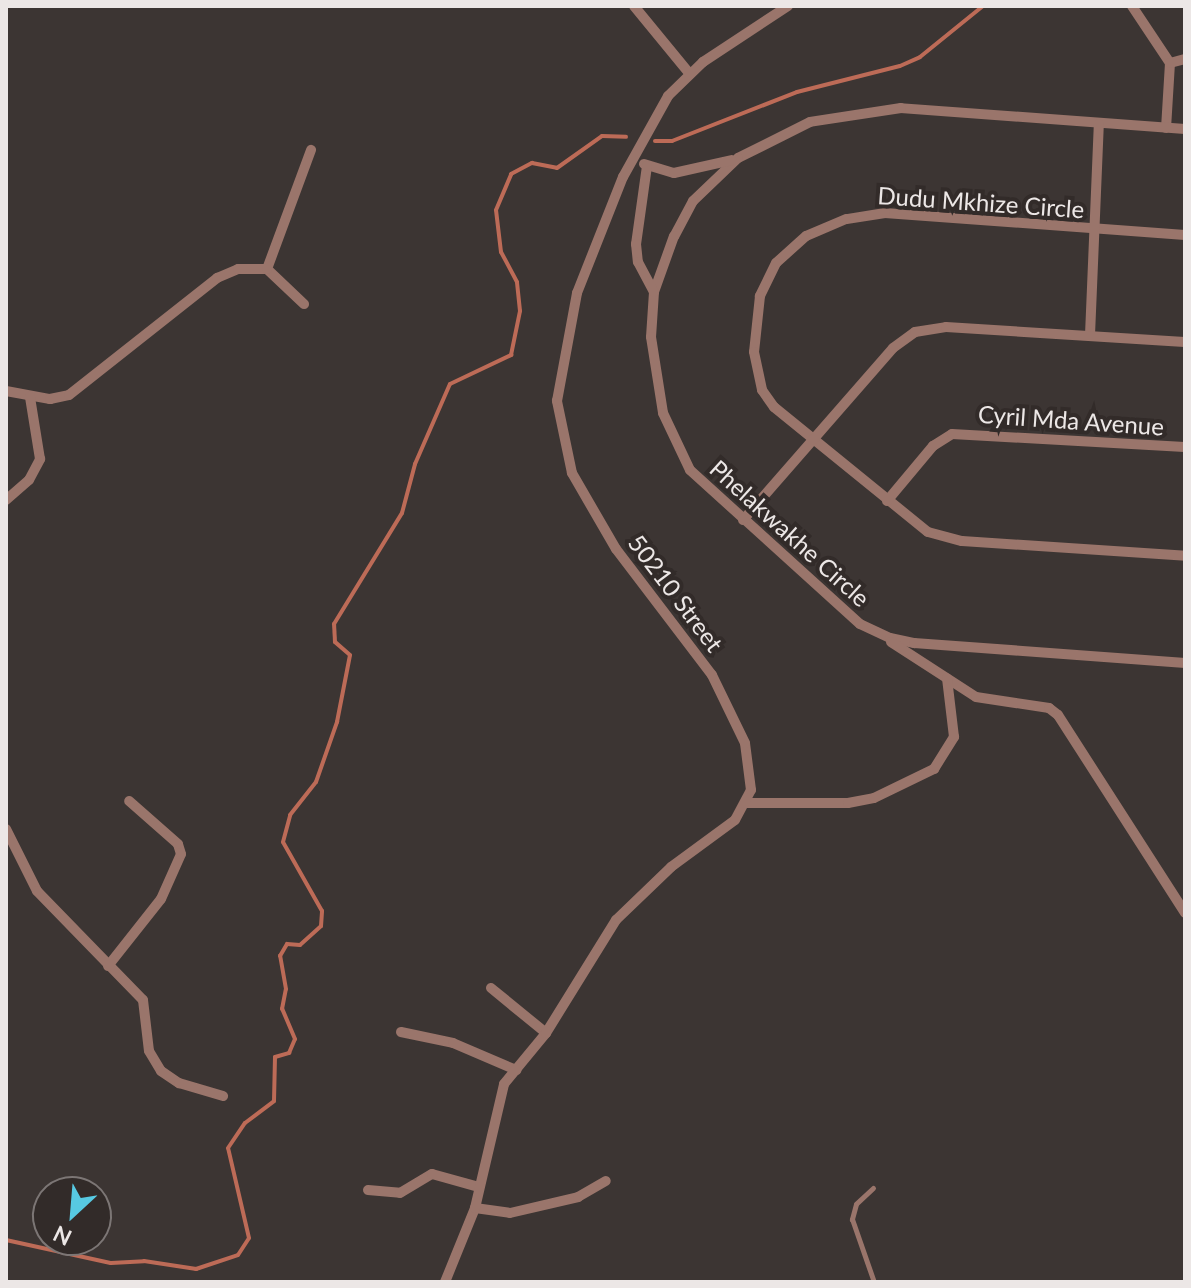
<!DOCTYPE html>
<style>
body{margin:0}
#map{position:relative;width:1191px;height:1288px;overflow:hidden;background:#3c3533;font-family:Lato,sans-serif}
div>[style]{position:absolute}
.stream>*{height:4px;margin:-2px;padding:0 2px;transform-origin:2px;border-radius:2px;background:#bd6b57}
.lane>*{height:5px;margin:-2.5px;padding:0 2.5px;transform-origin:2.5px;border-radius:2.5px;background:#9a756b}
.street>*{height:10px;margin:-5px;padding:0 5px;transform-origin:5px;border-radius:5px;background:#9a756b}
span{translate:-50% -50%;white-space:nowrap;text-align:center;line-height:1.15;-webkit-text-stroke:8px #322b29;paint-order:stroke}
.street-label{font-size:24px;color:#ece7e6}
.frame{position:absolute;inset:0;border:8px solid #ece7e6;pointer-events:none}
.north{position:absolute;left:32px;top:1176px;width:80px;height:80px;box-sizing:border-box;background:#322b29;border:2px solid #7c7675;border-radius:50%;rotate:206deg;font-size:22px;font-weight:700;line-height:32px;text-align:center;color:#ece7e6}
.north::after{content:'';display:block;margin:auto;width:28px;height:36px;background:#57c9e2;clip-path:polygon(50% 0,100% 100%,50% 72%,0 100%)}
</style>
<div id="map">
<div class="stream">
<div style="left:655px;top:141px;width:17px"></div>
<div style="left:672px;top:141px;width:134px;rotate:-21.4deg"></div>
<div style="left:797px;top:92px;width:106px;rotate:-14.2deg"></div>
<div style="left:900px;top:66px;width:22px;rotate:-24deg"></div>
<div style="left:920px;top:57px;width:81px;rotate:-39deg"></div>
<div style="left:6px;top:1240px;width:107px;rotate:12.4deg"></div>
<div style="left:111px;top:1263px;width:33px;rotate:-3deg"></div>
<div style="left:144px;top:1261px;width:53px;rotate:8.7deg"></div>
<div style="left:196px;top:1269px;width:44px;rotate:-18.4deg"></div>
<div style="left:238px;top:1255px;width:20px;rotate:-57deg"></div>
<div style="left:249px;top:1238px;width:92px;rotate:-103.1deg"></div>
<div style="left:228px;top:1148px;width:30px;rotate:-56deg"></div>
<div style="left:245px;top:1123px;width:36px;rotate:-37deg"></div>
<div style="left:274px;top:1101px;width:44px;rotate:-88.7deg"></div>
<div style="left:275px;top:1057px;width:15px;rotate:-16deg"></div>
<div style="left:289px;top:1053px;width:15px;rotate:-67deg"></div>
<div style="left:295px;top:1039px;width:33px;rotate:-113deg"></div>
<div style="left:282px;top:1009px;width:20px;rotate:-79deg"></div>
<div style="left:286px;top:989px;width:34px;rotate:-100deg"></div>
<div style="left:280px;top:956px;width:14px;rotate:-60deg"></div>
<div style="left:287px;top:944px;width:13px;rotate:4deg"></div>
<div style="left:300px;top:945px;width:28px;rotate:-42deg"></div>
<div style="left:321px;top:926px;width:15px;rotate:-86deg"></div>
<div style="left:322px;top:911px;width:79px;rotate:-119.5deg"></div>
<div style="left:283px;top:842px;width:28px;rotate:-75deg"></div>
<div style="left:290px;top:815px;width:42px;rotate:-51.8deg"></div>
<div style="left:316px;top:782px;width:64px;rotate:-70.7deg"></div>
<div style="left:337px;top:722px;width:68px;rotate:-79deg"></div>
<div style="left:350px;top:655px;width:20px;rotate:-139deg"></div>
<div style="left:335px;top:642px;width:18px;rotate:-93deg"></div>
<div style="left:334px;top:624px;width:130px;rotate:-58.5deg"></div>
<div style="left:402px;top:513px;width:51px;rotate:-75.1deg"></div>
<div style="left:415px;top:464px;width:87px;rotate:-66.4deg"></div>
<div style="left:450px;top:384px;width:68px;rotate:-25.4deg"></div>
<div style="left:511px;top:355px;width:45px;rotate:-78.4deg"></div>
<div style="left:520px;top:311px;width:29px;rotate:-96deg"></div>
<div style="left:517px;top:282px;width:34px;rotate:-118deg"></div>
<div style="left:501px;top:252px;width:42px;rotate:-96.8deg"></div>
<div style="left:496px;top:210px;width:39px;rotate:-67deg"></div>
<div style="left:511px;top:174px;width:24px;rotate:-28deg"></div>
<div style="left:532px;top:163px;width:25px;rotate:11deg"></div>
<div style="left:557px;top:168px;width:55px;rotate:-35.4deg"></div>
<div style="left:602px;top:136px;width:24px;rotate:2deg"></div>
</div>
<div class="lane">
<div style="left:873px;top:1188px;width:23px;rotate:137deg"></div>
<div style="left:856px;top:1204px;width:16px;rotate:105deg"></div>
<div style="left:852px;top:1219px;width:67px;rotate:70.8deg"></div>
</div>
<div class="street">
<div style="left:634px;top:6px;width:87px;rotate:50.6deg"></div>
<div style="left:1132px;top:6px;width:69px;rotate:56.3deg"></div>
<div style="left:1170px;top:63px;width:65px;rotate:93.5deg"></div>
<div style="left:1170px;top:63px;width:16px;rotate:-15deg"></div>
<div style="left:1185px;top:129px;width:285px;rotate:-175.8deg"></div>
<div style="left:901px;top:108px;width:92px;rotate:171.3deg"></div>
<div style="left:810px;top:122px;width:80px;rotate:153.4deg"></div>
<div style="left:738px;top:158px;width:62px;rotate:136.3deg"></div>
<div style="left:693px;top:201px;width:40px;rotate:118deg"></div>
<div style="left:674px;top:236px;width:59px;rotate:109.7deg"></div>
<div style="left:654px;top:292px;width:45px;rotate:93.8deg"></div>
<div style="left:651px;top:337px;width:77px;rotate:81deg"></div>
<div style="left:663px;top:413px;width:63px;rotate:64.7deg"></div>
<div style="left:690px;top:470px;width:229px;rotate:42.2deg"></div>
<div style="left:860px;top:624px;width:33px;rotate:25deg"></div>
<div style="left:890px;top:638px;width:25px;rotate:12deg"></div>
<div style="left:914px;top:643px;width:272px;rotate:4.2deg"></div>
<div style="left:644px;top:164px;width:31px;rotate:17deg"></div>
<div style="left:674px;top:173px;width:59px;rotate:-12.6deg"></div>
<div style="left:647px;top:166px;width:79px;rotate:98deg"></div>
<div style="left:636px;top:244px;width:18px;rotate:84deg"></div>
<div style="left:638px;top:262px;width:34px;rotate:62deg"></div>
<div style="left:1185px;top:235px;width:301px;rotate:-175.8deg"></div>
<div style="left:885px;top:213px;width:39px;rotate:171deg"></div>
<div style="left:846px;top:219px;width:43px;rotate:157deg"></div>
<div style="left:806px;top:236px;width:40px;rotate:138deg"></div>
<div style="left:776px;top:263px;width:37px;rotate:116deg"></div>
<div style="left:760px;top:296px;width:56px;rotate:96.1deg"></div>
<div style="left:754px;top:352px;width:39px;rotate:78deg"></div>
<div style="left:762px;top:390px;width:21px;rotate:55deg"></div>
<div style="left:774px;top:407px;width:198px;rotate:39.1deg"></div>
<div style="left:928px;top:532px;width:35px;rotate:15deg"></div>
<div style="left:962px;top:541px;width:224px;rotate:3.8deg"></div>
<div style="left:267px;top:269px;width:51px;rotate:43.4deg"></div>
<div style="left:1090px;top:335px;width:211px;rotate:-87.6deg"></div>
<div style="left:6px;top:391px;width:45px;rotate:10.3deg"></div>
<div style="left:50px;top:399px;width:19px;rotate:-12deg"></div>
<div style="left:69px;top:395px;width:189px;rotate:-38.3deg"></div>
<div style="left:217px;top:278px;width:23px;rotate:-23deg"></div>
<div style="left:238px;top:269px;width:29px"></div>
<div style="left:267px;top:269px;width:127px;rotate:-69.7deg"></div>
<div style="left:6px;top:500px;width:30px;rotate:-41deg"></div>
<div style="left:29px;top:480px;width:24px;rotate:-62deg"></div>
<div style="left:40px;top:459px;width:63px;rotate:-99.2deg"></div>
<div style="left:887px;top:501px;width:72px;rotate:-50.1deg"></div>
<div style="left:933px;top:446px;width:22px;rotate:-32deg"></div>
<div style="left:952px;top:434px;width:233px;rotate:3.2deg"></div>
<div style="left:743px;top:520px;width:228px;rotate:-48.9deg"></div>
<div style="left:893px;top:348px;width:27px;rotate:-36deg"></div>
<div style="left:915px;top:332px;width:31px;rotate:-9deg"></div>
<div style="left:946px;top:327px;width:239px;rotate:3.6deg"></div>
<div style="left:891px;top:642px;width:101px;rotate:32.9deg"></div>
<div style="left:976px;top:697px;width:74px;rotate:8.6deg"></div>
<div style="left:1049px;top:708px;width:11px;rotate:38deg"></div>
<div style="left:1058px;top:715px;width:235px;rotate:57.3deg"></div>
<div style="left:747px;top:803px;width:101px"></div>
<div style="left:848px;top:803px;width:26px;rotate:-11deg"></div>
<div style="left:874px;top:798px;width:67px;rotate:-25.8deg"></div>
<div style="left:934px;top:769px;width:38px;rotate:-58deg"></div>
<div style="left:954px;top:737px;width:59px;rotate:-96.8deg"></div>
<div style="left:6px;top:829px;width:69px;rotate:63.4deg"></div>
<div style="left:37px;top:891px;width:152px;rotate:45.8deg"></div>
<div style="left:143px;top:1000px;width:51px;rotate:83.3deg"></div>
<div style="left:149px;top:1051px;width:23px;rotate:59deg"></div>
<div style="left:161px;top:1071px;width:22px;rotate:34deg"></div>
<div style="left:179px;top:1083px;width:46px;rotate:16.5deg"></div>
<div style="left:108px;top:966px;width:85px;rotate:-51.7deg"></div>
<div style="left:161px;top:899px;width:49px;rotate:-66deg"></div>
<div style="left:181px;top:854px;width:10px;rotate:-107deg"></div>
<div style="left:178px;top:844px;width:65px;rotate:-138.7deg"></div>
<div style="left:491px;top:988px;width:71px;rotate:39.3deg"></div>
<div style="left:401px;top:1032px;width:53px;rotate:11.9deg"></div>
<div style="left:453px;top:1043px;width:69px;rotate:23.2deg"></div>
<div style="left:368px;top:1190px;width:32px;rotate:5deg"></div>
<div style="left:400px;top:1193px;width:37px;rotate:-31deg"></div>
<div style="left:432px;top:1174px;width:49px;rotate:15.5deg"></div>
<div style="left:475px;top:1208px;width:35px;rotate:8deg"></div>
<div style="left:510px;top:1213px;width:70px;rotate:-13.2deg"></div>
<div style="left:578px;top:1197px;width:32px;rotate:-30deg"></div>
<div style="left:445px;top:1282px;width:80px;rotate:-67.9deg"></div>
<div style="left:475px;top:1208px;width:127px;rotate:-76.8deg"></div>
<div style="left:504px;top:1084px;width:66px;rotate:-50.5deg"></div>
<div style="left:546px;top:1033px;width:133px;rotate:-58.2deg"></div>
<div style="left:616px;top:920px;width:76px;rotate:-43.9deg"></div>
<div style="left:671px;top:867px;width:79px;rotate:-36.3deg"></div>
<div style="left:735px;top:820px;width:34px;rotate:-62deg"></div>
<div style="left:751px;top:790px;width:47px;rotate:-97.3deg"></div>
<div style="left:745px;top:743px;width:76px;rotate:-115.9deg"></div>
<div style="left:712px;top:675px;width:158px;rotate:-127.3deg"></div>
<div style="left:616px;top:549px;width:88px;rotate:-120.1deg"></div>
<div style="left:572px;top:473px;width:74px;rotate:-101.8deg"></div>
<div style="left:557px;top:401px;width:110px;rotate:-79.5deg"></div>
<div style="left:577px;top:293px;width:125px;rotate:-68.4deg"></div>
<div style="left:623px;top:177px;width:93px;rotate:-60.9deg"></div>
<div style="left:668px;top:96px;width:49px;rotate:-44.2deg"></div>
<div style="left:703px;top:62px;width:102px;rotate:-33.4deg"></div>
</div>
<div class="street-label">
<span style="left:981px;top:202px;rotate:4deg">Dudu Mkhize Circle</span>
<span style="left:1071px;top:420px;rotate:4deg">Cyril Mda Avenue</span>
<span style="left:790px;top:533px;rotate:42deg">Phelakwakhe Circle</span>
<span style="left:676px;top:593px;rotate:53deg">50210 Street</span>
</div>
<div class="frame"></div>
<div class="north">N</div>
</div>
